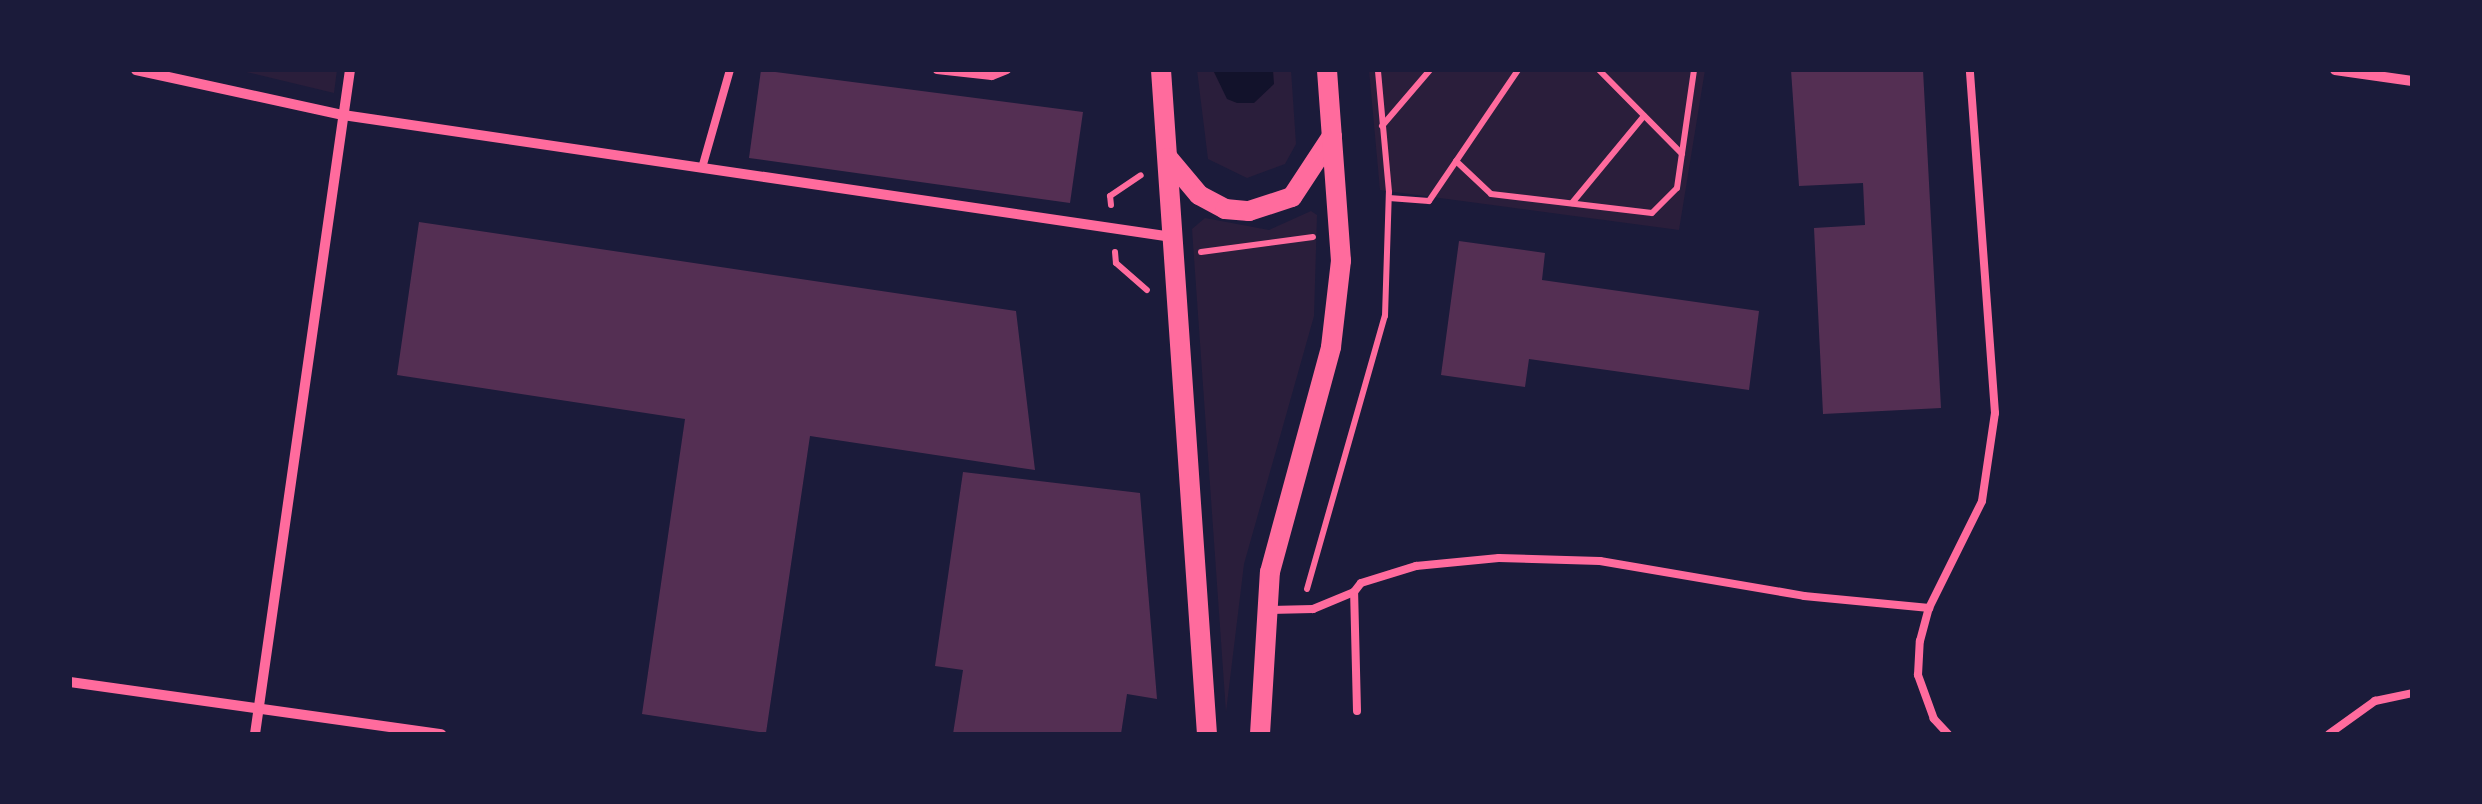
<!DOCTYPE html>
<style>
body{margin:0}
#map{position:relative;width:2482px;height:804px;overflow:hidden;background:#1b1b3a;font-family:"Sofia Sans Condensed",sans-serif}
div>[style]{position:absolute}
.green>*{inset:0;background:#2a1e3b}
.water>*{inset:0;background:#12122b}
.building>*{inset:0;background:#542f53}
.path>*{height:6px;margin:-3px;padding:0 3px;transform-origin:3px;border-radius:3px;background:#ff6b9d}
.service>*{height:8px;margin:-4px;padding:0 4px;transform-origin:4px;border-radius:4px;background:#ff6b9d}
.minor>*{height:10px;margin:-5px;padding:0 5px;transform-origin:5px;border-radius:5px;background:#ff6b9d}
.secondary>*{height:20px;margin:-10px;padding:0 10px;transform-origin:10px;border-radius:10px;background:#ff6b9d}
span{translate:-50% -50%;white-space:nowrap;text-align:center;line-height:1.15;-webkit-text-stroke:8px #1b1b3a;paint-order:stroke}
.frame{position:absolute;inset:0;border:72px solid #1b1b3a;pointer-events:none}
</style>
<div id="map">
<div class="green">
<div style="clip-path:polygon(238px 70px,337px 70px,334px 93px)"></div>
<div style="clip-path:polygon(1197px 70px,1291px 70px,1296px 144px,1285px 164px,1247px 178px,1208px 159px)"></div>
<div style="clip-path:polygon(1369px 70px,1705px 70px,1679px 230px,1380px 190px)"></div>
<div style="clip-path:polygon(1311px 211px,1317px 215px,1314px 316px,1244px 564px,1226px 712px,1192px 229px,1205px 218px,1269px 230px)"></div>
</div>
<div class="water">
<div style="clip-path:polygon(1213px 70px,1273px 70px,1274px 84px,1254px 103px,1237px 103px,1227px 99px)"></div>
</div>
<div class="building">
<div style="clip-path:polygon(761px 70px,1083px 112px,1070px 203px,749px 158px)"></div>
<div style="clip-path:polygon(1791px 70px,1923px 70px,1941px 408px,1823px 414px,1814px 228px,1865px 225px,1863px 183px,1799px 186px)"></div>
<div style="clip-path:polygon(419px 222px,1016px 311px,1035px 470px,810px 436px,766px 733px,642px 714px,685px 419px,397px 375px)"></div>
<div style="clip-path:polygon(1459px 241px,1545px 253px,1542px 280px,1759px 311px,1749px 390px,1529px 359px,1525px 387px,1441px 375px)"></div>
<div style="clip-path:polygon(963px 472px,1140px 493px,1157px 699px,1127px 694px,1121px 734px,953px 734px,963px 670px,935px 666px)"></div>
</div>
<div class="path">
<div style="left:1599px;top:70px;width:118px;rotate:45.3deg"></div>
<div style="left:1382px;top:126px;width:74px;rotate:-49.4deg"></div>
<div style="left:1456px;top:161px;width:48px;rotate:43.3deg"></div>
<div style="left:1491px;top:194px;width:162px;rotate:6.7deg"></div>
<div style="left:1652px;top:213px;width:35px;rotate:-45deg"></div>
<div style="left:1677px;top:188px;width:119px;rotate:-81.8deg"></div>
<div style="left:1389px;top:198px;width:40px;rotate:4.3deg"></div>
<div style="left:1429px;top:201px;width:158px;rotate:-55.8deg"></div>
<div style="left:1572px;top:203px;width:113px;rotate:-50.4deg"></div>
<div style="left:1111px;top:205px;width:9px;rotate:-96deg"></div>
<div style="left:1110px;top:196px;width:37px;rotate:-34deg"></div>
<div style="left:1115px;top:252px;width:11px;rotate:85deg"></div>
<div style="left:1116px;top:263px;width:41px;rotate:41.1deg"></div>
<div style="left:1201px;top:252px;width:113px;rotate:-7.6deg"></div>
<div style="left:1307px;top:589px;width:284px;rotate:-74.1deg"></div>
<div style="left:1385px;top:316px;width:124px;rotate:-88.2deg"></div>
<div style="left:1389px;top:192px;width:122px;rotate:-95.2deg"></div>
</div>
<div class="service">
<div style="left:937px;top:70px;width:55px;rotate:6.2deg"></div>
<div style="left:992px;top:76px;width:16px;rotate:-22deg"></div>
<div style="left:702px;top:168px;width:102px;rotate:-74.1deg"></div>
<div style="left:1269px;top:610px;width:44px;rotate:-1.3deg"></div>
<div style="left:1313px;top:609px;width:44px;rotate:-22.5deg"></div>
<div style="left:1357px;top:711px;width:119px;rotate:-91.4deg"></div>
<div style="left:1354px;top:592px;width:11px;rotate:-52deg"></div>
<div style="left:1361px;top:583px;width:58px;rotate:-17.2deg"></div>
<div style="left:1416px;top:566px;width:83px;rotate:-5.5deg"></div>
<div style="left:1499px;top:558px;width:101px;rotate:1.7deg"></div>
<div style="left:1600px;top:561px;width:207px;rotate:9.7deg"></div>
<div style="left:1804px;top:596px;width:126px;rotate:5.5deg"></div>
<div style="left:1948px;top:734px;width:21px;rotate:-133deg"></div>
<div style="left:1934px;top:719px;width:47px;rotate:-110deg"></div>
<div style="left:1918px;top:675px;width:34px;rotate:-87deg"></div>
<div style="left:1920px;top:641px;width:34px;rotate:-75deg"></div>
<div style="left:1929px;top:608px;width:119px;rotate:-63.6deg"></div>
<div style="left:1982px;top:501px;width:89px;rotate:-81.6deg"></div>
<div style="left:1995px;top:413px;width:344px;rotate:-94.2deg"></div>
<div style="left:2329px;top:734px;width:57px;rotate:-35.7deg"></div>
<div style="left:2375px;top:701px;width:38px;rotate:-12deg"></div>
</div>
<div class="minor">
<div style="left:136px;top:70px;width:212px;rotate:12.3deg"></div>
<div style="left:343px;top:115px;width:838px;rotate:8.37deg"></div>
<div style="left:2335px;top:70px;width:78px;rotate:8.1deg"></div>
<div style="left:70px;top:682px;width:375px;rotate:8deg"></div>
<div style="left:255px;top:734px;width:671px;rotate:-81.86deg"></div>
</div>
<div class="secondary">
<div style="left:1161px;top:70px;width:666px;rotate:86.04deg"></div>
<div style="left:1168px;top:158px;width:48px;rotate:50deg"></div>
<div style="left:1199px;top:195px;width:30px;rotate:28deg"></div>
<div style="left:1225px;top:209px;width:24px;rotate:5deg"></div>
<div style="left:1249px;top:211px;width:45px;rotate:-18deg"></div>
<div style="left:1292px;top:197px;width:73px;rotate:-56.7deg"></div>
<div style="left:1260px;top:734px;width:162px;rotate:-86.5deg"></div>
<div style="left:1270px;top:572px;width:233px;rotate:-74.8deg"></div>
<div style="left:1331px;top:347px;width:87px;rotate:-83.4deg"></div>
<div style="left:1341px;top:261px;width:192px;rotate:-94.2deg"></div>
</div>
<div class="frame"></div>
</div>
